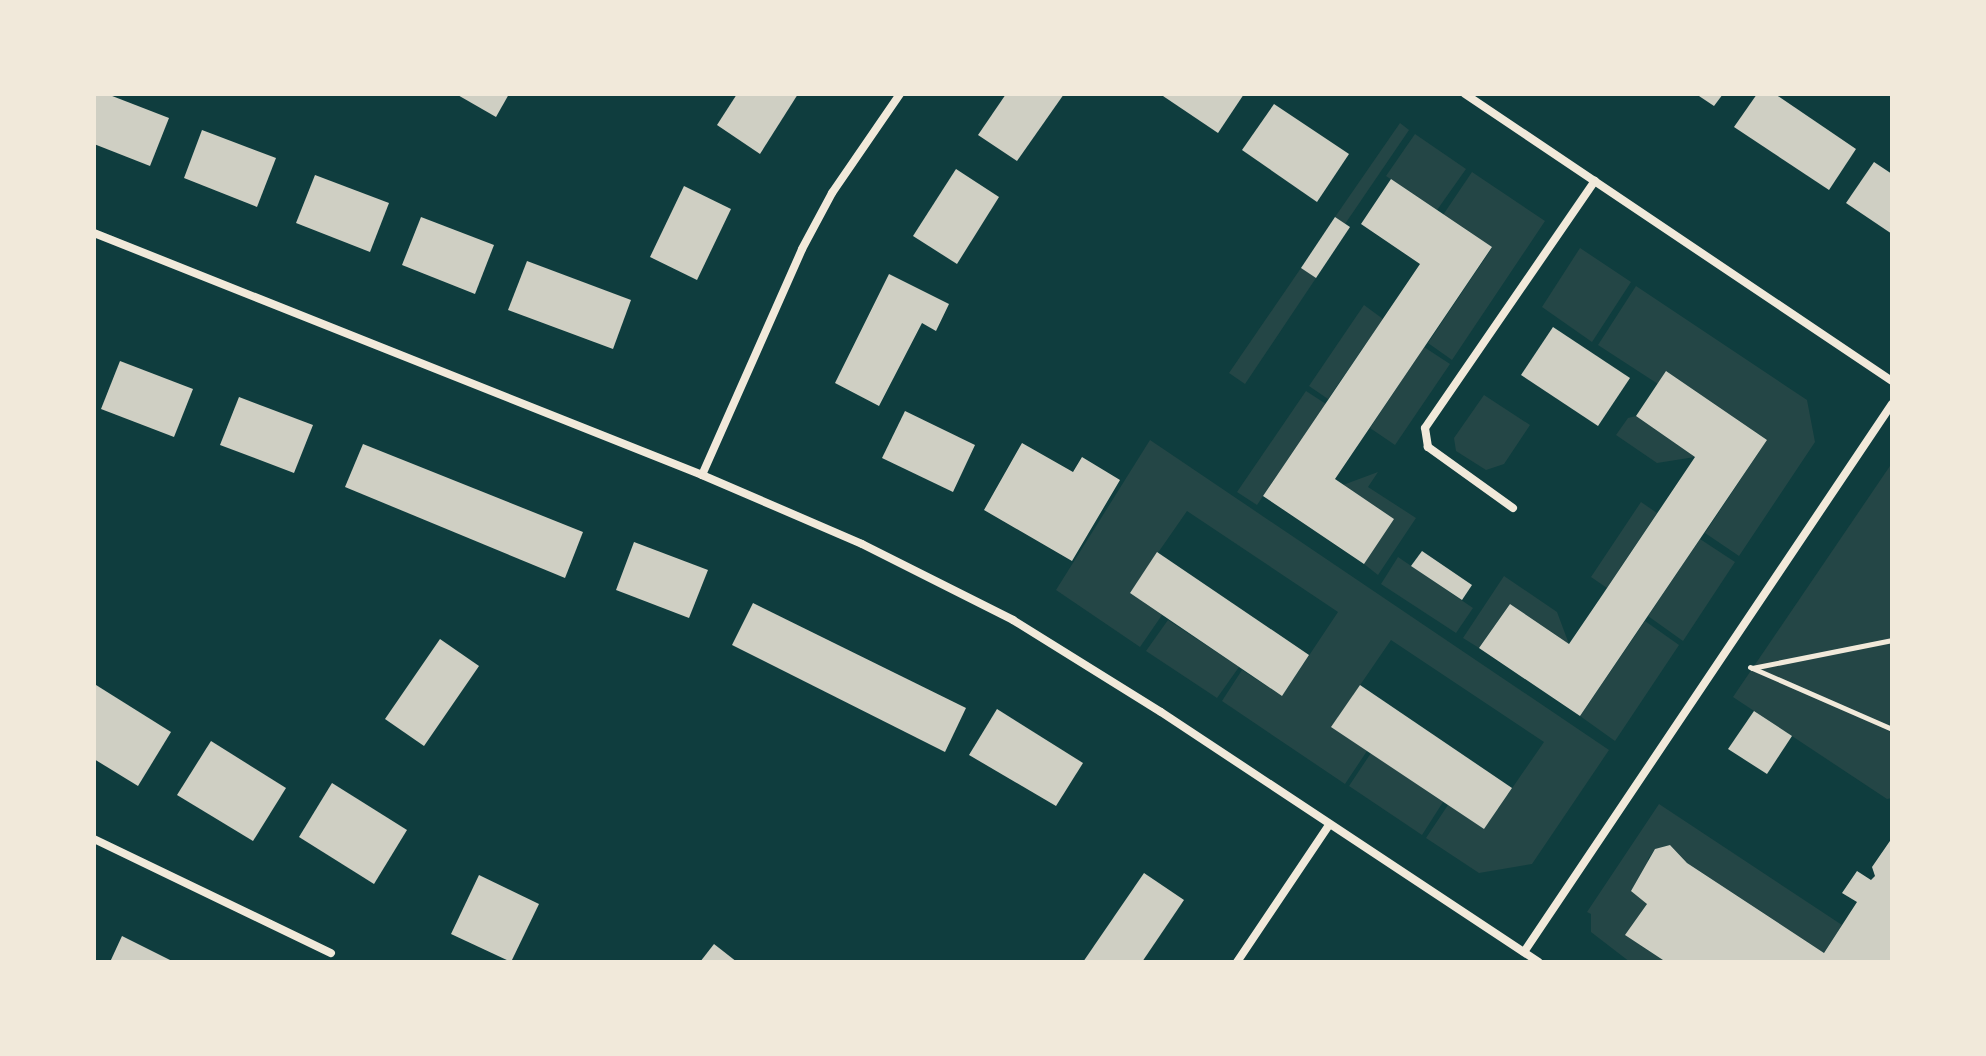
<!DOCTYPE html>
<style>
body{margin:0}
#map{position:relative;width:1986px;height:1056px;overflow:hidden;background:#0f3d3e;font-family:"Nunito Sans",sans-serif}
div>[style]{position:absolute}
.green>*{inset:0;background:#244646}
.building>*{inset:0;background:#cfcfc3}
.path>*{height:5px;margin:-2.5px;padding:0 2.5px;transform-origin:2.5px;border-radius:2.5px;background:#f1e9da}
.minor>*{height:8px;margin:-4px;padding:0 4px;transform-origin:4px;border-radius:4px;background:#f1e9da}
span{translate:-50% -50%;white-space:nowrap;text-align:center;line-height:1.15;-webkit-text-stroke:7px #f1e9da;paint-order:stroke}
.frame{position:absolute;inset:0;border:96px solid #f1e9da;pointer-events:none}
</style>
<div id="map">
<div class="green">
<div style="clip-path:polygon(1400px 123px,1409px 130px,1345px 224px,1335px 217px)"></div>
<div style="clip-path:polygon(1415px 134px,1466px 169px,1437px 210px,1386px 176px)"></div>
<div style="clip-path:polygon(1472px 172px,1545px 221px,1452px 360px,1428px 343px,1492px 248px,1443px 215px)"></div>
<div style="clip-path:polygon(1580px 248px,1631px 282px,1592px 342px,1542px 307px)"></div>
<div style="clip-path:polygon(1301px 268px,1316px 278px,1245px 384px,1229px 373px)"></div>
<div style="clip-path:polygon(1636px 286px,1807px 400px,1815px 442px,1739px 556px,1705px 533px,1767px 440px,1667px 372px,1658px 384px,1598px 345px)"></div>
<div style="clip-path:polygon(1364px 305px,1383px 319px,1328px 399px,1309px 386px)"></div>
<div style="clip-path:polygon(1424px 347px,1450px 364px,1395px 445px,1370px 428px)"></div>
<div style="clip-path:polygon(1306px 391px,1326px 404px,1257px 505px,1237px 492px)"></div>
<div style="clip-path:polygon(1484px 395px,1530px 425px,1504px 464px,1486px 470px,1456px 451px,1454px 438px)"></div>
<div style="clip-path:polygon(1636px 416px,1695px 457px,1657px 463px,1616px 435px,1628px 418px)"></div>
<div style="clip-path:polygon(1150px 440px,1609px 750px,1532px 864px,1479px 873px,1426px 838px,1448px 805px,1484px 829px,1544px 742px,1391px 640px,1332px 726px,1367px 751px,1345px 784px,1222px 701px,1242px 670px,1282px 696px,1338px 612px,1187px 511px,1130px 593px,1162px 615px,1140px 647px,1056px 590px)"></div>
<div style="clip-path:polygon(1892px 463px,1892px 798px,1887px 799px,1733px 697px)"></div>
<div style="clip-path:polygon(1378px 472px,1368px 487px,1416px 518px,1378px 575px,1364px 564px,1393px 519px,1343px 485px)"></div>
<div style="clip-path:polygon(1641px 502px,1657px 513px,1607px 588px,1591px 577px)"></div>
<div style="clip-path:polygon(1700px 539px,1735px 562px,1683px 641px,1648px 616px)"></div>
<div style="clip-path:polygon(1398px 557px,1473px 608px,1456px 633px,1381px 584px)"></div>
<div style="clip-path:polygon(1504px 576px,1557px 612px,1569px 644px,1510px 604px,1479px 648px,1463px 638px)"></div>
<div style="clip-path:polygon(1168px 620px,1239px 667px,1217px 698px,1146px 651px)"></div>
<div style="clip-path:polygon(1645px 621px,1679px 645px,1615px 741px,1580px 716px)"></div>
<div style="clip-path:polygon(1371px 753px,1443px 802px,1422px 835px,1349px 786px)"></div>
<div style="clip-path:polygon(1659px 804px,1842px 925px,1824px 953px,1687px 863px,1670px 845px,1655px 849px,1648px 859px,1647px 904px,1626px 935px,1666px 962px,1630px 962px,1591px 932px,1591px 914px,1587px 912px)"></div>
</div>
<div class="building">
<div style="clip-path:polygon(94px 94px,107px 94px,169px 118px,150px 166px,94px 144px)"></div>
<div style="clip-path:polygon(456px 94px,509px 94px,496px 117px)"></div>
<div style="clip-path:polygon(737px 94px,798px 94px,760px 154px,717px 125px)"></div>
<div style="clip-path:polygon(1006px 94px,1064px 94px,1017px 161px,978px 135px)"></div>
<div style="clip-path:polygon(1160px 94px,1244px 94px,1218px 133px)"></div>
<div style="clip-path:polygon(1696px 94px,1723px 94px,1714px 106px)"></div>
<div style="clip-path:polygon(1757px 94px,1775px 94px,1856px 149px,1829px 190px,1734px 127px)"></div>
<div style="clip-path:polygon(1274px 104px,1349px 154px,1317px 202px,1242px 150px)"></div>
<div style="clip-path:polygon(202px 130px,276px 158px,257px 207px,184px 178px)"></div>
<div style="clip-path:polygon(1874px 162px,1892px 174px,1892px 234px,1846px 203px)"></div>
<div style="clip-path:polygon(956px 169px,999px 197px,957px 264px,913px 236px)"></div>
<div style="clip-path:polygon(315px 175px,389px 203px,370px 252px,296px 223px)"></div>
<div style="clip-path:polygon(1391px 179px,1492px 247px,1335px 479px,1394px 519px,1364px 564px,1263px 496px,1420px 264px,1361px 224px)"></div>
<div style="clip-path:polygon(684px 186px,731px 209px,697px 280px,650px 257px)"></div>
<div style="clip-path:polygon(421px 217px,494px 245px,475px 294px,402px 265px)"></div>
<div style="clip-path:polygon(1335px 217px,1350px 227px,1316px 278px,1301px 268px)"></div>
<div style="clip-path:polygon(527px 261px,631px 300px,613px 349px,508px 310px)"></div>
<div style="clip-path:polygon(889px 274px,949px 304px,936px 331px,922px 323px,879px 406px,835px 383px)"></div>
<div style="clip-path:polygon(1553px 327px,1630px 378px,1598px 426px,1521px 375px)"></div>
<div style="clip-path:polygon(120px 361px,193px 389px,174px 437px,101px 409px)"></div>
<div style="clip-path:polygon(1666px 371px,1767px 440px,1580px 716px,1479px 648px,1510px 604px,1569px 644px,1603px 594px,1695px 457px,1636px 416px)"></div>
<div style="clip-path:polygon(239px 397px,313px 425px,294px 473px,220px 445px)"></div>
<div style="clip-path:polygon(905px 411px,975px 445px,953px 492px,882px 458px)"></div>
<div style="clip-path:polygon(1022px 443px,1073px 472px,1082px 457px,1120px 480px,1072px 561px,984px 510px)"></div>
<div style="clip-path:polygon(363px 444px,583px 532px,565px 578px,345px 487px)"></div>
<div style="clip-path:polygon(634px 542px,708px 570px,689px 618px,616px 590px)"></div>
<div style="clip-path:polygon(1422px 551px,1472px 585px,1462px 600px,1411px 566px)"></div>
<div style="clip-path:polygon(1157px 552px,1309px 655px,1282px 696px,1130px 593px)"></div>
<div style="clip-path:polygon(753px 603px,966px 708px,945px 752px,732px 645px)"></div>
<div style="clip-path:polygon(440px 639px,479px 666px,424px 746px,385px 719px)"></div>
<div style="clip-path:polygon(96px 685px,171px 732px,138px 786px,94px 759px)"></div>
<div style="clip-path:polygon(1360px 685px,1512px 788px,1484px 829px,1331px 727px)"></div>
<div style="clip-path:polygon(997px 709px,1083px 763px,1056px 806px,969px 755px)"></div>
<div style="clip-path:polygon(1754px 711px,1792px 736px,1767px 774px,1728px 749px)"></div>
<div style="clip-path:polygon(211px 741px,286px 788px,253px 841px,177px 795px)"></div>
<div style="clip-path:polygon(332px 783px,407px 830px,374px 884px,299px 837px)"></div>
<div style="clip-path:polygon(1892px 838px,1892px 962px,1666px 962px,1625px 935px,1647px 904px,1631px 891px,1655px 849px,1670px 845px,1687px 863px,1824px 953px,1857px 902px,1842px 893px,1857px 871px,1871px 880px,1875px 876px,1872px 867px)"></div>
<div style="clip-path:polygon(1144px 873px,1184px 900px,1142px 962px,1083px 962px)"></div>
<div style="clip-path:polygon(479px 875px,539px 904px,511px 962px,451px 934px)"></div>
<div style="clip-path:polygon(122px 936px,174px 962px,110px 962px)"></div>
<div style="clip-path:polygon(714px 944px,737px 962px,700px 962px)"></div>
</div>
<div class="path">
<div style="left:1750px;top:667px;width:155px;rotate:23.6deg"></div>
<div style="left:1752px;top:668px;width:143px;rotate:-11.3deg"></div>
</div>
<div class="minor">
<div style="left:1465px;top:94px;width:514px;rotate:33.91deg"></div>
<div style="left:94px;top:233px;width:654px;rotate:21.7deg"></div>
<div style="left:702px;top:475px;width:174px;rotate:23.3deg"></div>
<div style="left:862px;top:544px;width:169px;rotate:26.7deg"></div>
<div style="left:1013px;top:620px;width:174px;rotate:31.9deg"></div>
<div style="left:1161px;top:712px;width:453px;rotate:33.5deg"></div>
<div style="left:702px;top:475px;width:247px;rotate:-66.1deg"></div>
<div style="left:802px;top:249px;width:64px;rotate:-61.8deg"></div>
<div style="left:832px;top:193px;width:120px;rotate:-55.5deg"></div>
<div style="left:1513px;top:508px;width:105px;rotate:-144.3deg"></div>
<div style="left:1428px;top:447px;width:19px;rotate:-99deg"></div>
<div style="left:1425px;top:428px;width:300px;rotate:-55.5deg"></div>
<div style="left:94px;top:839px;width:263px;rotate:25.7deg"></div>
<div style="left:1524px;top:952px;width:660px;rotate:-56.12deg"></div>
<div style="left:1237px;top:962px;width:165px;rotate:-56.1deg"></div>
</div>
<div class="frame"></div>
</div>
